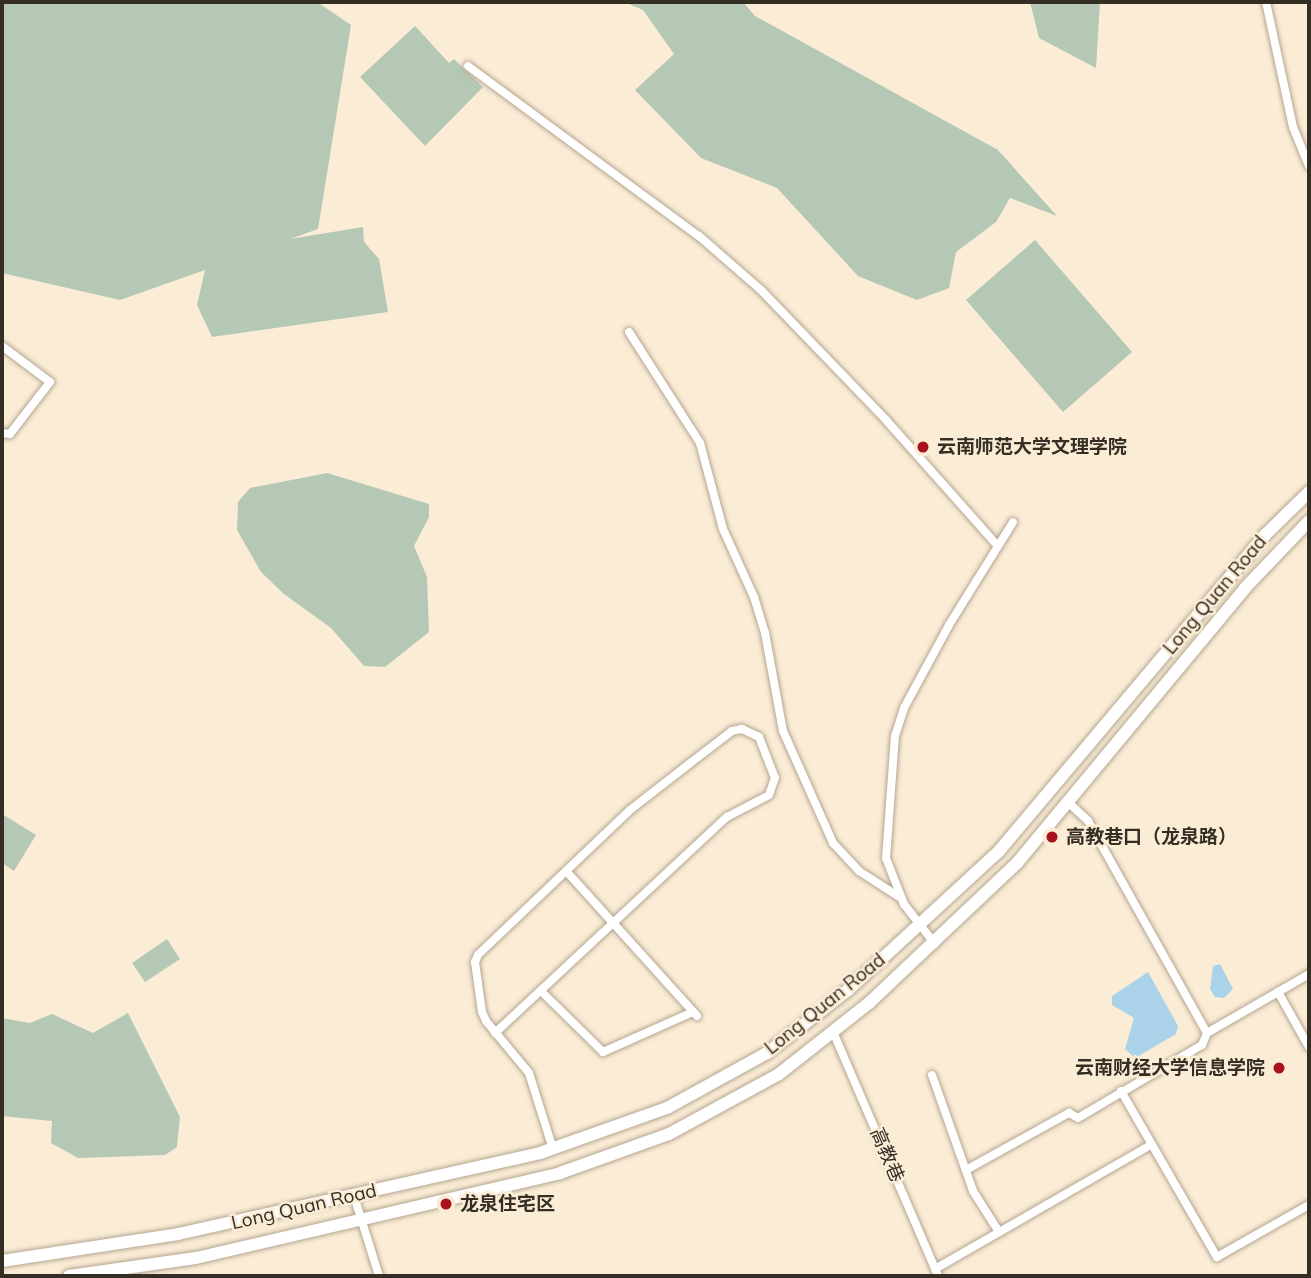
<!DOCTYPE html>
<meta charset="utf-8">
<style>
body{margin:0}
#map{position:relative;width:1311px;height:1278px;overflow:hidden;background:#fbecd6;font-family:Mulish,"Noto Sans SC",sans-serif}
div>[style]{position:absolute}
.green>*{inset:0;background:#b5c8b6}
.water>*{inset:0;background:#aad2e8}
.roads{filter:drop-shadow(0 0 2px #b4a691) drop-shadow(0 0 2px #b4a691)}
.street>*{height:8px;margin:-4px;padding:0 4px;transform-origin:4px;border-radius:4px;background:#fff}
.primary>*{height:12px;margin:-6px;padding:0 6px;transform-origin:6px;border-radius:6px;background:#fff}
.dots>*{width:19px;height:19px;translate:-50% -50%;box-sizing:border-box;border:4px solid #fbecd6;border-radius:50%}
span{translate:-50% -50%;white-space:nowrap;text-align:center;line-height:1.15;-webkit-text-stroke:5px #fbecd6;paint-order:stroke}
.poi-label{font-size:19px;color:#342e25;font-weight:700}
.left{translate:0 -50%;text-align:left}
.right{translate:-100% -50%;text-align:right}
.street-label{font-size:19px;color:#342e25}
.frame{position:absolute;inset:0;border:4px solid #342e25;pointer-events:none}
</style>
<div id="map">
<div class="green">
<div style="clip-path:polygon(2px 2px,317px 2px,351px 25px,318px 229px,290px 239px,363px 227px,364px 242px,379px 259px,388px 312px,212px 337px,197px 305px,205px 270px,120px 300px,2px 273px)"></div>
<div style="clip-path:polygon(624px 2px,743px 2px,755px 16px,998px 150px,1057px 216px,1010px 198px,996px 222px,956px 252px,949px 288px,917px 300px,858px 276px,777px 188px,701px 158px,635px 90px,674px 54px,643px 10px)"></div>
<div style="clip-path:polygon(1030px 2px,1100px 2px,1096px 68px,1039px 38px)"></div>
<div style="clip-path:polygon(415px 26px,449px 63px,454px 59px,483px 87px,425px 146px,360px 77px)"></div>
<div style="clip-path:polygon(1035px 240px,1132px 352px,1063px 412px,966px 300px)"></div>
<div style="clip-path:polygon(327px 473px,429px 504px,429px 517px,414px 546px,427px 577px,429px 632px,385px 667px,364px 666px,331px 628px,284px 594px,261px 572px,237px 530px,238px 502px,250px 488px)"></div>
<div style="clip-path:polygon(2px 814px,36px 835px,14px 871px,2px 863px)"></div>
<div style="clip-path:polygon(167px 939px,180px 959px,145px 982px,132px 963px)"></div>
<div style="clip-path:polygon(128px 1013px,180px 1117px,177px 1147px,165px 1155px,78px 1158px,51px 1143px,52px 1121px,2px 1116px,2px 1018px,30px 1023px,52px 1014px,93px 1033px)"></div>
</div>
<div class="water">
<div style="clip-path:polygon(1220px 964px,1233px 989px,1224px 998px,1215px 997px,1210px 989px,1213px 966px)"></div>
<div style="clip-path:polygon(1148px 972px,1178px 1026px,1176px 1034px,1135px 1058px,1125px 1049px,1134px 1018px,1112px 1005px,1112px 996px)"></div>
</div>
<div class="roads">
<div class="street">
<div style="left:1266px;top:2px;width:128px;rotate:77.8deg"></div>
<div style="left:1293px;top:127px;width:42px;rotate:67.7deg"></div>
<div style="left:468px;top:66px;width:287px;rotate:36.4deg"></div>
<div style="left:699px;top:236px;width:82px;rotate:41.1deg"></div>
<div style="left:761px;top:290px;width:180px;rotate:46.1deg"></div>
<div style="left:886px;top:420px;width:167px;rotate:48.4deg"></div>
<div style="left:629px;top:332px;width:132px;rotate:57.4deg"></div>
<div style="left:700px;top:443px;width:89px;rotate:75deg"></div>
<div style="left:723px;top:529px;width:75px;rotate:65.5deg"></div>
<div style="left:754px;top:597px;width:38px;rotate:73deg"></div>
<div style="left:765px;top:633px;width:100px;rotate:79.6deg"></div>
<div style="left:783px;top:731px;width:123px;rotate:65.9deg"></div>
<div style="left:833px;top:843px;width:38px;rotate:47deg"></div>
<div style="left:859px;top:871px;width:50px;rotate:32.7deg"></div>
<div style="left:2px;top:346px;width:60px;rotate:36.9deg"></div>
<div style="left:50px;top:382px;width:66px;rotate:127.6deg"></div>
<div style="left:10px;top:434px;width:8px;rotate:-173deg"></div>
<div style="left:1070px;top:804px;width:25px;rotate:43deg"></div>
<div style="left:1088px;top:821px;width:243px;rotate:60.7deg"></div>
<div style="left:567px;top:872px;width:194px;rotate:47.9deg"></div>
<div style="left:935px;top:944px;width:51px;rotate:-127.8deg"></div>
<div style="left:904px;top:904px;width:49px;rotate:-111.4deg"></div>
<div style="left:886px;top:858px;width:122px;rotate:-85.8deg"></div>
<div style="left:895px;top:736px;width:29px;rotate:-72deg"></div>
<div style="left:904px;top:708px;width:94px;rotate:-61.5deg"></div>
<div style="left:949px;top:625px;width:121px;rotate:-58.1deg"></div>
<div style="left:541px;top:991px;width:87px;rotate:44.5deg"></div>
<div style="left:603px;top:1052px;width:98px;rotate:-24deg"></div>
<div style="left:1278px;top:992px;width:63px;rotate:60.6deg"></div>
<div style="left:495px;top:1033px;width:317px;rotate:-43deg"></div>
<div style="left:727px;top:817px;width:47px;rotate:-27.6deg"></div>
<div style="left:769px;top:795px;width:18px;rotate:-71deg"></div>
<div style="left:775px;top:778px;width:44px;rotate:-111.3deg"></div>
<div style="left:759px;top:737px;width:19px;rotate:-155deg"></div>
<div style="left:742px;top:729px;width:10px;rotate:169deg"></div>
<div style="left:732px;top:731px;width:54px;rotate:142.5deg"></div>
<div style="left:689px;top:764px;width:75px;rotate:142.1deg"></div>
<div style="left:630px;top:810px;width:210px;rotate:136.4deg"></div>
<div style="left:478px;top:955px;width:8px;rotate:113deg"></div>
<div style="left:475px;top:962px;width:50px;rotate:82deg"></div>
<div style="left:482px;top:1012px;width:10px;rotate:66deg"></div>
<div style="left:486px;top:1021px;width:67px;rotate:50.4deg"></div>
<div style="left:529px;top:1073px;width:80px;rotate:72.5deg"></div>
<div style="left:834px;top:1034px;width:263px;rotate:66.7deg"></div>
<div style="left:932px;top:1075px;width:123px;rotate:70.5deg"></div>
<div style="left:973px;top:1191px;width:49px;rotate:57.6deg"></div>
<div style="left:1121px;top:1091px;width:192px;rotate:60deg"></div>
<div style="left:1217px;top:1257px;width:106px;rotate:-29.5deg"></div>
<div style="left:966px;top:1170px;width:118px;rotate:-29deg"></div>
<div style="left:1069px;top:1113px;width:10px;rotate:29deg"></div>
<div style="left:1078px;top:1118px;width:144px;rotate:-30.5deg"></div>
<div style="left:1202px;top:1045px;width:13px;rotate:-67deg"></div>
<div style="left:1207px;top:1033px;width:118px;rotate:-30deg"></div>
<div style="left:354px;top:1196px;width:84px;rotate:72.6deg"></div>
<div style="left:935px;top:1269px;width:249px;rotate:-29.9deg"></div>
</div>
<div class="primary">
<div style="left:2px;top:1261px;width:178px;rotate:-8.7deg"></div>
<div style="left:178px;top:1234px;width:371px;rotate:-12.6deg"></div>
<div style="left:540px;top:1153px;width:135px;rotate:-19.5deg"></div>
<div style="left:667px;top:1108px;width:114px;rotate:-28.8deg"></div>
<div style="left:767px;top:1053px;width:103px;rotate:-37.9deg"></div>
<div style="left:848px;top:990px;width:205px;rotate:-42.6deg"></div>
<div style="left:999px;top:851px;width:414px;rotate:-49.9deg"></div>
<div style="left:1266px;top:534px;width:60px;rotate:-44.3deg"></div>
<div style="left:69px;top:1276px;width:128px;rotate:-8.1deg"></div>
<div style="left:196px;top:1258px;width:374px;rotate:-13.1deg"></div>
<div style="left:560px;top:1173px;width:116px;rotate:-19.7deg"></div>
<div style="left:669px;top:1134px;width:125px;rotate:-28.6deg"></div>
<div style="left:779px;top:1074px;width:115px;rotate:-38.3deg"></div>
<div style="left:869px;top:1003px;width:204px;rotate:-43.4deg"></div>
<div style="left:1017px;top:863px;width:357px;rotate:-50.3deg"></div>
<div style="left:1245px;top:588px;width:93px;rotate:-46.3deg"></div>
</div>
</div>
<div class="dots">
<div style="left:923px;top:447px;background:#a8121e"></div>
<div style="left:1052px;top:837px;background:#a8121e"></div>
<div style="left:1279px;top:1068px;background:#a8121e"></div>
<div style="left:446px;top:1204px;background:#a8121e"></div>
</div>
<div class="poi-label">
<span class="left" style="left:937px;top:447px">云南师范大学文理学院</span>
<span class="left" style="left:1066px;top:837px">高教巷口（龙泉路）</span>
<span class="right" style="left:1265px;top:1068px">云南财经大学信息学院</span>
<span class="left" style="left:460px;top:1204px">龙泉住宅区</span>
</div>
<div class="street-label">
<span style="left:1215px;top:595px;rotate:-50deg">Long Quan Road</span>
<span style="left:825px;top:1004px;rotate:-39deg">Long Quan Road</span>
<span style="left:887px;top:1155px;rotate:67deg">高教巷</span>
<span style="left:304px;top:1207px;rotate:-13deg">Long Quan Road</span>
</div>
<div class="frame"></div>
</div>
